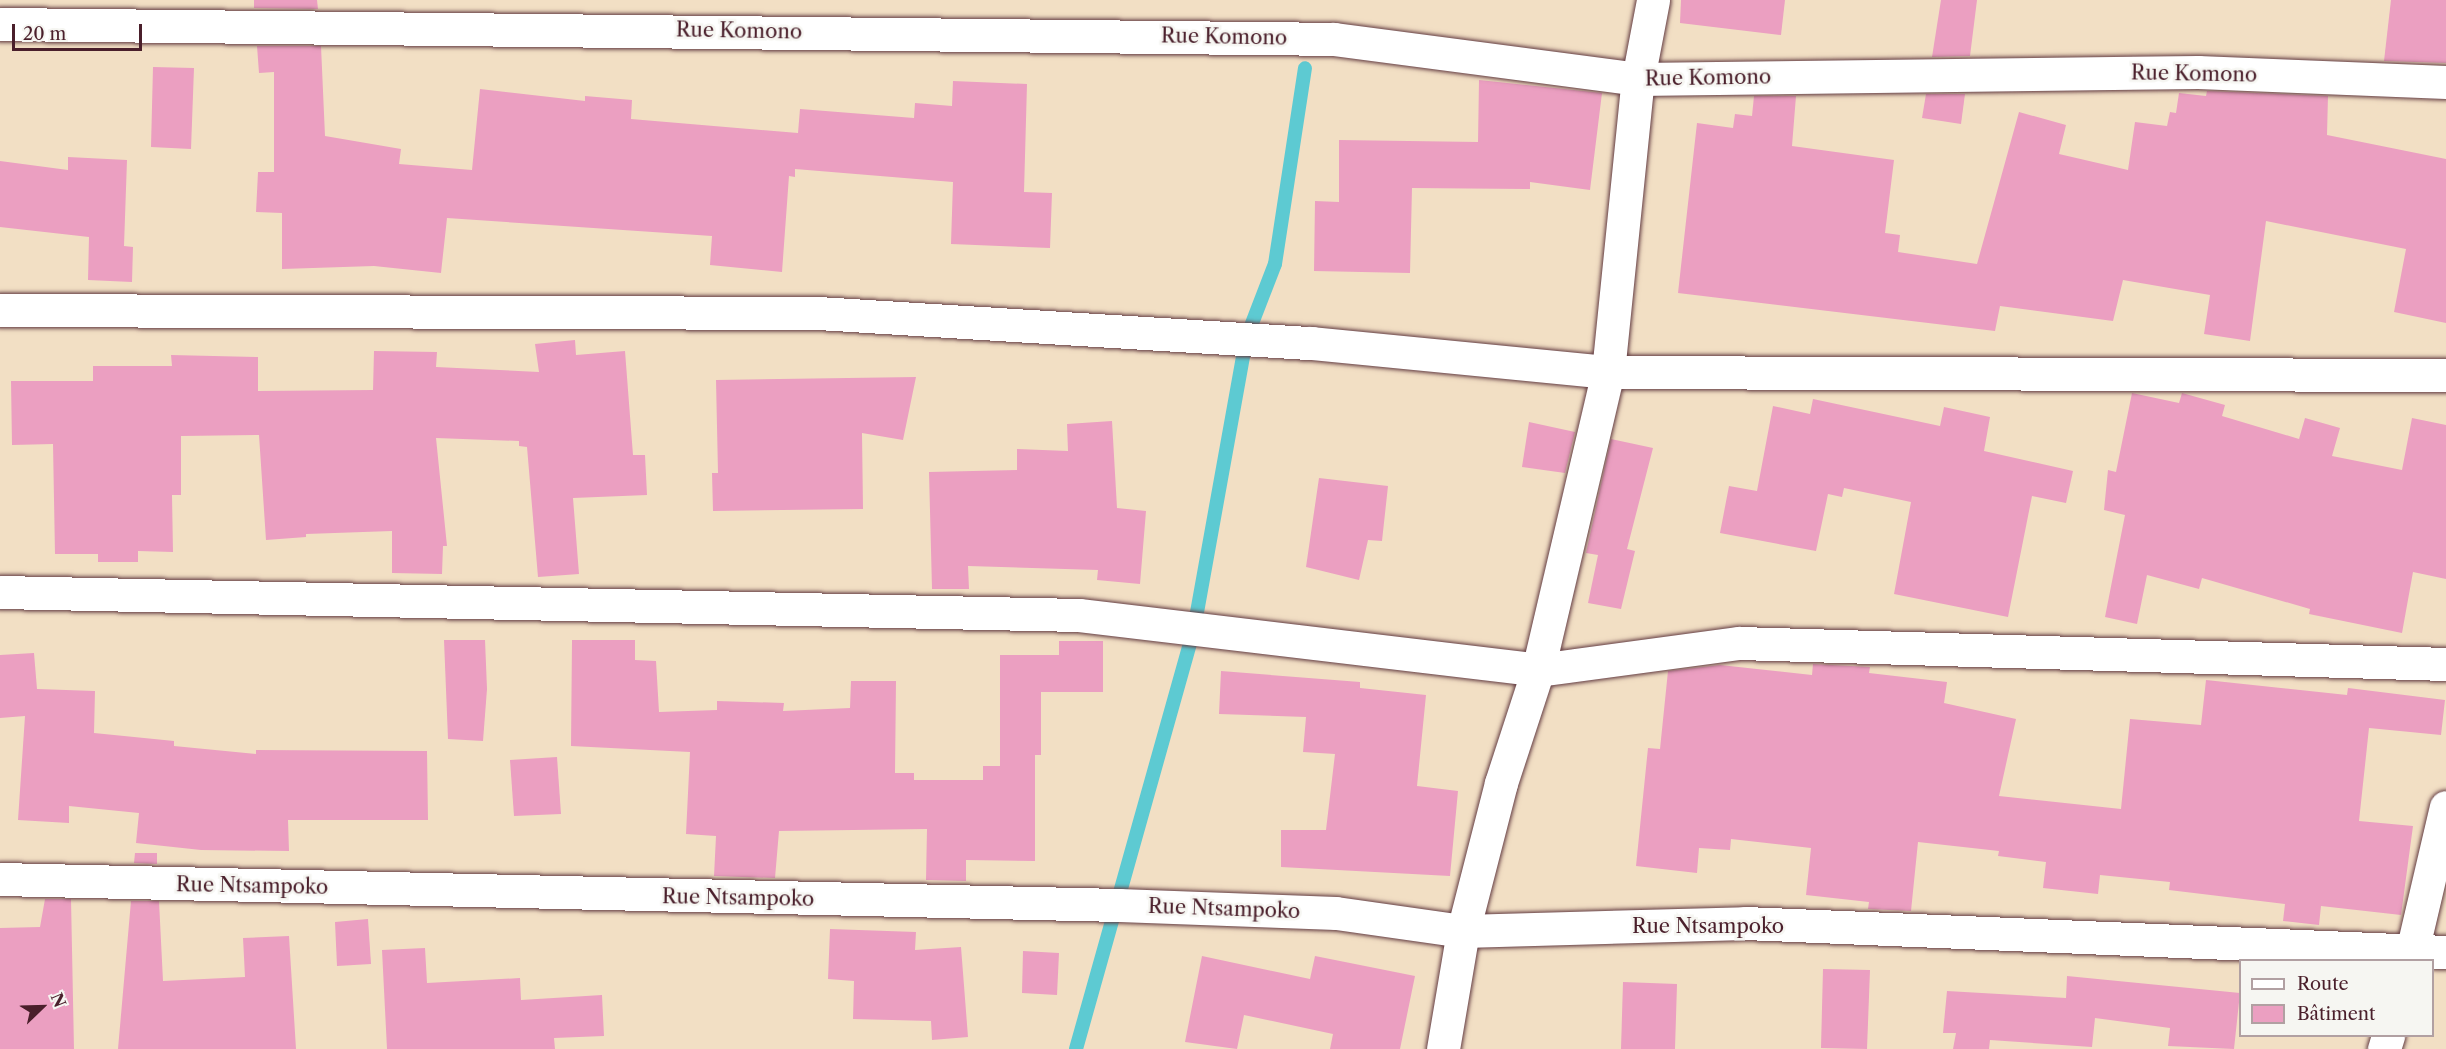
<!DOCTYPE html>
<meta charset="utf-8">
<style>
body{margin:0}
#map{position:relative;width:2446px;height:1049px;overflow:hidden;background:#f2dfc4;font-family:"Libre Caslon Text",serif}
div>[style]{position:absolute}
.stream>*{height:14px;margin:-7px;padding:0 7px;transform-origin:7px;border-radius:7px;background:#5dcad2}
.building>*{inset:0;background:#eb9fc1}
.roads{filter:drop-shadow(0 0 2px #633c42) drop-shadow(0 0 2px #633c42)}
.street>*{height:33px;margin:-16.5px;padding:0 16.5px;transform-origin:16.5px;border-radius:16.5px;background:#fff}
span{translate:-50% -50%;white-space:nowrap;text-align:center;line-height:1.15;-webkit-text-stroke:5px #f6f6f2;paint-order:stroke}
.street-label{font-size:20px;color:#4a1f2b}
.legend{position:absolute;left:2239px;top:959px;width:195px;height:78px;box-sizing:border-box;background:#f6f6f2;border:2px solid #b1a0a2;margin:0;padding:8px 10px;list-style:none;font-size:18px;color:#4a1f2b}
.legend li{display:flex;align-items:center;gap:12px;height:30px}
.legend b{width:30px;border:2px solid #b1a0a2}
.north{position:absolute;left:12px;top:977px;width:60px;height:60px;-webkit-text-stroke:4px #f6f6f2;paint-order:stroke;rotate:67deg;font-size:16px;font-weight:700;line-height:24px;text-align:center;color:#4a1f2b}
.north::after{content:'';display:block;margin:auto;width:21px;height:27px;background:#4a1f2b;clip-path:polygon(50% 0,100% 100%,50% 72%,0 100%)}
.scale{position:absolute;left:12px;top:24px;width:130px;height:27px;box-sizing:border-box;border:3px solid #4a1f2b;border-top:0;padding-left:8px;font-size:18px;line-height:21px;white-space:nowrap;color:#4a1f2b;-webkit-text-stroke:4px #f6f6f2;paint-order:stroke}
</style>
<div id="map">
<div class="stream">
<div style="left:1076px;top:1049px;width:436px;rotate:-74.3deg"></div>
<div style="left:1194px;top:629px;width:295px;rotate:-79.8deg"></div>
<div style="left:1246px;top:339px;width:80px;rotate:-68.9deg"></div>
<div style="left:1275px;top:264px;width:198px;rotate:-81.3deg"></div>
</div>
<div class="building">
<div style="clip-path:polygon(254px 0,317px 0,318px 9px,254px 8px)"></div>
<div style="clip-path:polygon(1681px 0,1785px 0,1781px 35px,1680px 23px)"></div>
<div style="clip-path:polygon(1941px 0,1977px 0,1970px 56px,1932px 57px)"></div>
<div style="clip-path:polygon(2391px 0,2446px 0,2446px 63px,2384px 61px)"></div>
<div style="clip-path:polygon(257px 46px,321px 46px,325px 136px,401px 149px,399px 164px,472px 170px,480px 89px,585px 101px,585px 96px,632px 100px,631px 119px,798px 133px,800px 109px,914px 118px,915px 103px,952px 106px,953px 81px,1027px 84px,1024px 192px,1052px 193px,1050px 248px,951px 244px,953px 182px,795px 169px,795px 177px,789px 176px,782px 272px,710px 265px,712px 236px,447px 218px,441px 273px,374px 266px,282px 269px,282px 213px,256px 212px,258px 172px,274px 172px,274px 72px,259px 73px)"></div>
<div style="clip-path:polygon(153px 67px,194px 68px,191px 149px,151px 147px)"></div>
<div style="clip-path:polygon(1479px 80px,1602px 93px,1590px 190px,1530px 182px,1530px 189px,1412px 188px,1410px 273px,1314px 271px,1315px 201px,1339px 202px,1339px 140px,1478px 142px)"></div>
<div style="clip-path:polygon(2207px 91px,2328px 96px,2327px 135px,2446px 159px,2446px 323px,2394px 312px,2406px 249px,2266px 221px,2250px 341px,2204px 334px,2210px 295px,2123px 280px,2113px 321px,2000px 306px,1995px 331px,1678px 293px,1697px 123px,1733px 128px,1735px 114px,1752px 116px,1754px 96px,1796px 96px,1792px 146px,1894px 160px,1885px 233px,1900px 235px,1898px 252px,1977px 264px,2019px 112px,2066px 125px,2059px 154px,2128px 170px,2135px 122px,2167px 126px,2170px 112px,2176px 113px,2179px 93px,2206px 96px)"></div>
<div style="clip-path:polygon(1926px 94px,1965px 94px,1961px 124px,1922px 118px)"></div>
<div style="clip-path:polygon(68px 157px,127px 160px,124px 246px,133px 247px,132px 282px,88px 280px,89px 237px,0 227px,0 161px,68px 170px)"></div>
<div style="clip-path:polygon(575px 340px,576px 355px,625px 351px,633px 455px,645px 455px,647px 495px,573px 498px,579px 574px,538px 577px,527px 447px,519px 446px,519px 441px,436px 438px,447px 546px,443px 546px,442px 574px,392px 573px,392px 531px,306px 534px,306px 537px,266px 540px,259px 435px,181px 436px,181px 495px,172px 495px,173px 552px,138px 551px,138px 562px,98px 562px,98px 554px,55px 554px,53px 444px,12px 445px,11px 381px,93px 381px,93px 366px,172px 366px,171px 355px,258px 357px,258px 391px,373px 390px,374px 351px,437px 352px,436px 367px,539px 372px,535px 344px)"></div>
<div style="clip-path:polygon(916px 377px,903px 440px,862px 433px,863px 509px,713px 511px,712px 473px,718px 473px,716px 380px)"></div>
<div style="clip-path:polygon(2132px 393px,2179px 403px,2182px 393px,2225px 405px,2222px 416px,2299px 439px,2305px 418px,2340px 428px,2332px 456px,2402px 470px,2412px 418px,2446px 425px,2446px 579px,2413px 572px,2402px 633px,2309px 614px,2310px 609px,2202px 578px,2199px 589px,2147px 575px,2137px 624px,2105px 617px,2125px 515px,2104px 510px,2108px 470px,2116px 472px)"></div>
<div style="clip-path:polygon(1813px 399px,1940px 426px,1944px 407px,1990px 417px,1984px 451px,2073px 471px,2066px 503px,2032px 496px,2008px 617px,1894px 594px,1911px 502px,1844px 488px,1842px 497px,1828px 494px,1816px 551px,1720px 533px,1729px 486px,1757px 491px,1773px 406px,1810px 414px)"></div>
<div style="clip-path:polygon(1112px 421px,1117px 508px,1146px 511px,1140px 584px,1097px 580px,1098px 570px,968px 566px,969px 589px,932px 589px,929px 472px,1017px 470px,1017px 449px,1068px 451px,1067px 424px)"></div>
<div style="clip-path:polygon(1529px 422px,1575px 432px,1565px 473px,1522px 467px)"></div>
<div style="clip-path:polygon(1611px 439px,1653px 448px,1627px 549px,1635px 551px,1621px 609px,1588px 603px,1598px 555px,1586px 553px)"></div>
<div style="clip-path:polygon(1319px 478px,1388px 486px,1382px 541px,1368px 540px,1359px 580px,1306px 567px)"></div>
<div style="clip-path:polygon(444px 640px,485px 640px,487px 689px,483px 741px,448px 739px)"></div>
<div style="clip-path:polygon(572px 640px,635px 640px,635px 660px,656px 661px,659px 712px,717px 710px,717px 701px,784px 703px,783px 711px,850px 708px,851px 681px,896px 681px,895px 773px,914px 773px,914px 780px,983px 780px,983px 766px,1000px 766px,1000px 655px,1059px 655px,1059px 641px,1103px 641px,1103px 692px,1041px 692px,1041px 755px,1035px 755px,1035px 861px,966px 860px,966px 881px,926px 880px,927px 829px,779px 831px,775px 878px,714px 876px,716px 836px,686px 834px,690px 752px,571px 746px)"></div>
<div style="clip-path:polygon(34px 653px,37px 689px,95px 691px,94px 733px,174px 741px,174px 746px,256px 754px,256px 750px,427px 751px,428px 820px,288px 820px,289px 851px,201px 850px,136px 843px,139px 813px,69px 806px,69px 823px,18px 820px,25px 716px,0 718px,0 655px)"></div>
<div style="clip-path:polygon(1813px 664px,1870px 667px,1869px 673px,1947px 682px,1944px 703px,2016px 719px,1999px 796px,2121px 809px,2130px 719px,2201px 725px,2206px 680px,2347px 695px,2348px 688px,2445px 700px,2441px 735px,2369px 728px,2359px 821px,2413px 826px,2401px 915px,2321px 906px,2319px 925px,2283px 921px,2285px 904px,2169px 890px,2170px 882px,2100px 875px,2098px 894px,2043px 888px,2046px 862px,1998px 856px,1999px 851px,1918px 842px,1911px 911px,1868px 909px,1869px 902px,1806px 895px,1811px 848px,1731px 839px,1730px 850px,1699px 848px,1697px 873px,1636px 866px,1648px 748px,1660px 749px,1668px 671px,1720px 665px,1812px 675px)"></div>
<div style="clip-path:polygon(1221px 671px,1360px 682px,1360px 688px,1426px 695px,1417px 786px,1458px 791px,1450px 876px,1281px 867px,1281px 830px,1326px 830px,1335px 754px,1303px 752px,1306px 717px,1219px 714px)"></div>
<div style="clip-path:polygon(557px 757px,561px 814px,514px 816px,510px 760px)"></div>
<div style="clip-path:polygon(135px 853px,157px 853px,157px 864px,134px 863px)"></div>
<div style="clip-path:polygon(45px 899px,71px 899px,74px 1049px,0 1049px,0 928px,40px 927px)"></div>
<div style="clip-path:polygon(131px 901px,159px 901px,163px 981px,245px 977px,243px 938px,289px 936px,296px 1049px,118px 1049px)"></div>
<div style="clip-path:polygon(368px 919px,371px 964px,337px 966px,335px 922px)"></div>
<div style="clip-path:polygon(830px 929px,916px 932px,915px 950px,961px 947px,968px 1037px,932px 1040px,931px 1021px,853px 1019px,854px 981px,828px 979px)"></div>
<div style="clip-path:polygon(425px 948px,427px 983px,520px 978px,521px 1000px,602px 995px,604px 1036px,554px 1038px,555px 1049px,387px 1049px,382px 950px)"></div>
<div style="clip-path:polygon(1023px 951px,1059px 953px,1057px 995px,1022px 993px)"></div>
<div style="clip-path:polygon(1202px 956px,1310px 979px,1315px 956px,1415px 976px,1400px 1049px,1330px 1049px,1333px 1034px,1244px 1015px,1237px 1049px,1185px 1042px)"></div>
<div style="clip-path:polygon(1823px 969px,1870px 970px,1867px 1049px,1821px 1048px)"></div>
<div style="clip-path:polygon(2067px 976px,2240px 993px,2234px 1049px,2168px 1046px,2170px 1028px,2095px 1018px,2092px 1047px,1990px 1040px,1989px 1049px,1953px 1049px,1956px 1033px,1943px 1033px,1947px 991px,2066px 998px)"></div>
<div style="clip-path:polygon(1623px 982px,1677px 984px,1675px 1049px,1621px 1049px)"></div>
</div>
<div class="roads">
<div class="street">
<div style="left:0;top:24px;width:1334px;rotate:0.64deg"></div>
<div style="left:1334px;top:39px;width:307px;rotate:7.5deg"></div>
<div style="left:1638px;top:79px;width:560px;rotate:-0.72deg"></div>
<div style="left:2198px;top:72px;width:248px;rotate:2.3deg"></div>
<div style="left:0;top:310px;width:818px;rotate:0.21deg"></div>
<div style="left:818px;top:313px;width:494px;rotate:3.5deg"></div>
<div style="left:1311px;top:343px;width:298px;rotate:5.6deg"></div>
<div style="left:1608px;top:372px;width:838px;rotate:0.21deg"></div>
<div style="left:0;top:592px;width:1079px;rotate:1.22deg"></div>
<div style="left:1079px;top:615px;width:462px;rotate:6.8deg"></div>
<div style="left:1538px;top:670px;width:203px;rotate:-7.7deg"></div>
<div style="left:1739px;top:643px;width:707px;rotate:1.7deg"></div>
<div style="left:0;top:879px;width:1119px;rotate:1.33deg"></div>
<div style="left:1119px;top:905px;width:217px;rotate:2.1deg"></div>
<div style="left:1336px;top:913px;width:128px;rotate:8.1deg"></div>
<div style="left:1463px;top:931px;width:282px;rotate:-1.6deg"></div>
<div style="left:1745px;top:923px;width:702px;rotate:2.37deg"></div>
<div style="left:2410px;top:960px;width:157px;rotate:-76.8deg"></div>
<div style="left:1443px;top:1049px;width:120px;rotate:-80.4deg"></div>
<div style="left:1463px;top:931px;width:153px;rotate:-75.6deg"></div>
<div style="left:1501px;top:783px;width:119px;rotate:-71.9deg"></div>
<div style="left:1538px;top:670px;width:306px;rotate:-76.8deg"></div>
<div style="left:1608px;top:372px;width:295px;rotate:-84.2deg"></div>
<div style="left:1638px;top:79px;width:80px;rotate:-79.2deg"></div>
<div style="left:2384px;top:1049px;width:14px;rotate:-73deg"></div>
</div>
</div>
<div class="street-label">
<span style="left:739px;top:31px;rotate:1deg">Rue Komono</span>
<span style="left:1224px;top:37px;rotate:1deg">Rue Komono</span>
<span style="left:2194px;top:74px;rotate:1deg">Rue Komono</span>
<span style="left:1708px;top:78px;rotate:-1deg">Rue Komono</span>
<span style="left:252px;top:886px;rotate:1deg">Rue Ntsampoko</span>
<span style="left:738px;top:898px;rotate:1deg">Rue Ntsampoko</span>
<span style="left:1224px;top:909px;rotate:2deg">Rue Ntsampoko</span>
<span style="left:1708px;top:926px">Rue Ntsampoko</span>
</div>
<ul class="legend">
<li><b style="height:8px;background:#fff"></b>Route</li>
<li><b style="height:16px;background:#eb9fc1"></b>Bâtiment</li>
</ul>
<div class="north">N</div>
<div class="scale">20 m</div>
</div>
